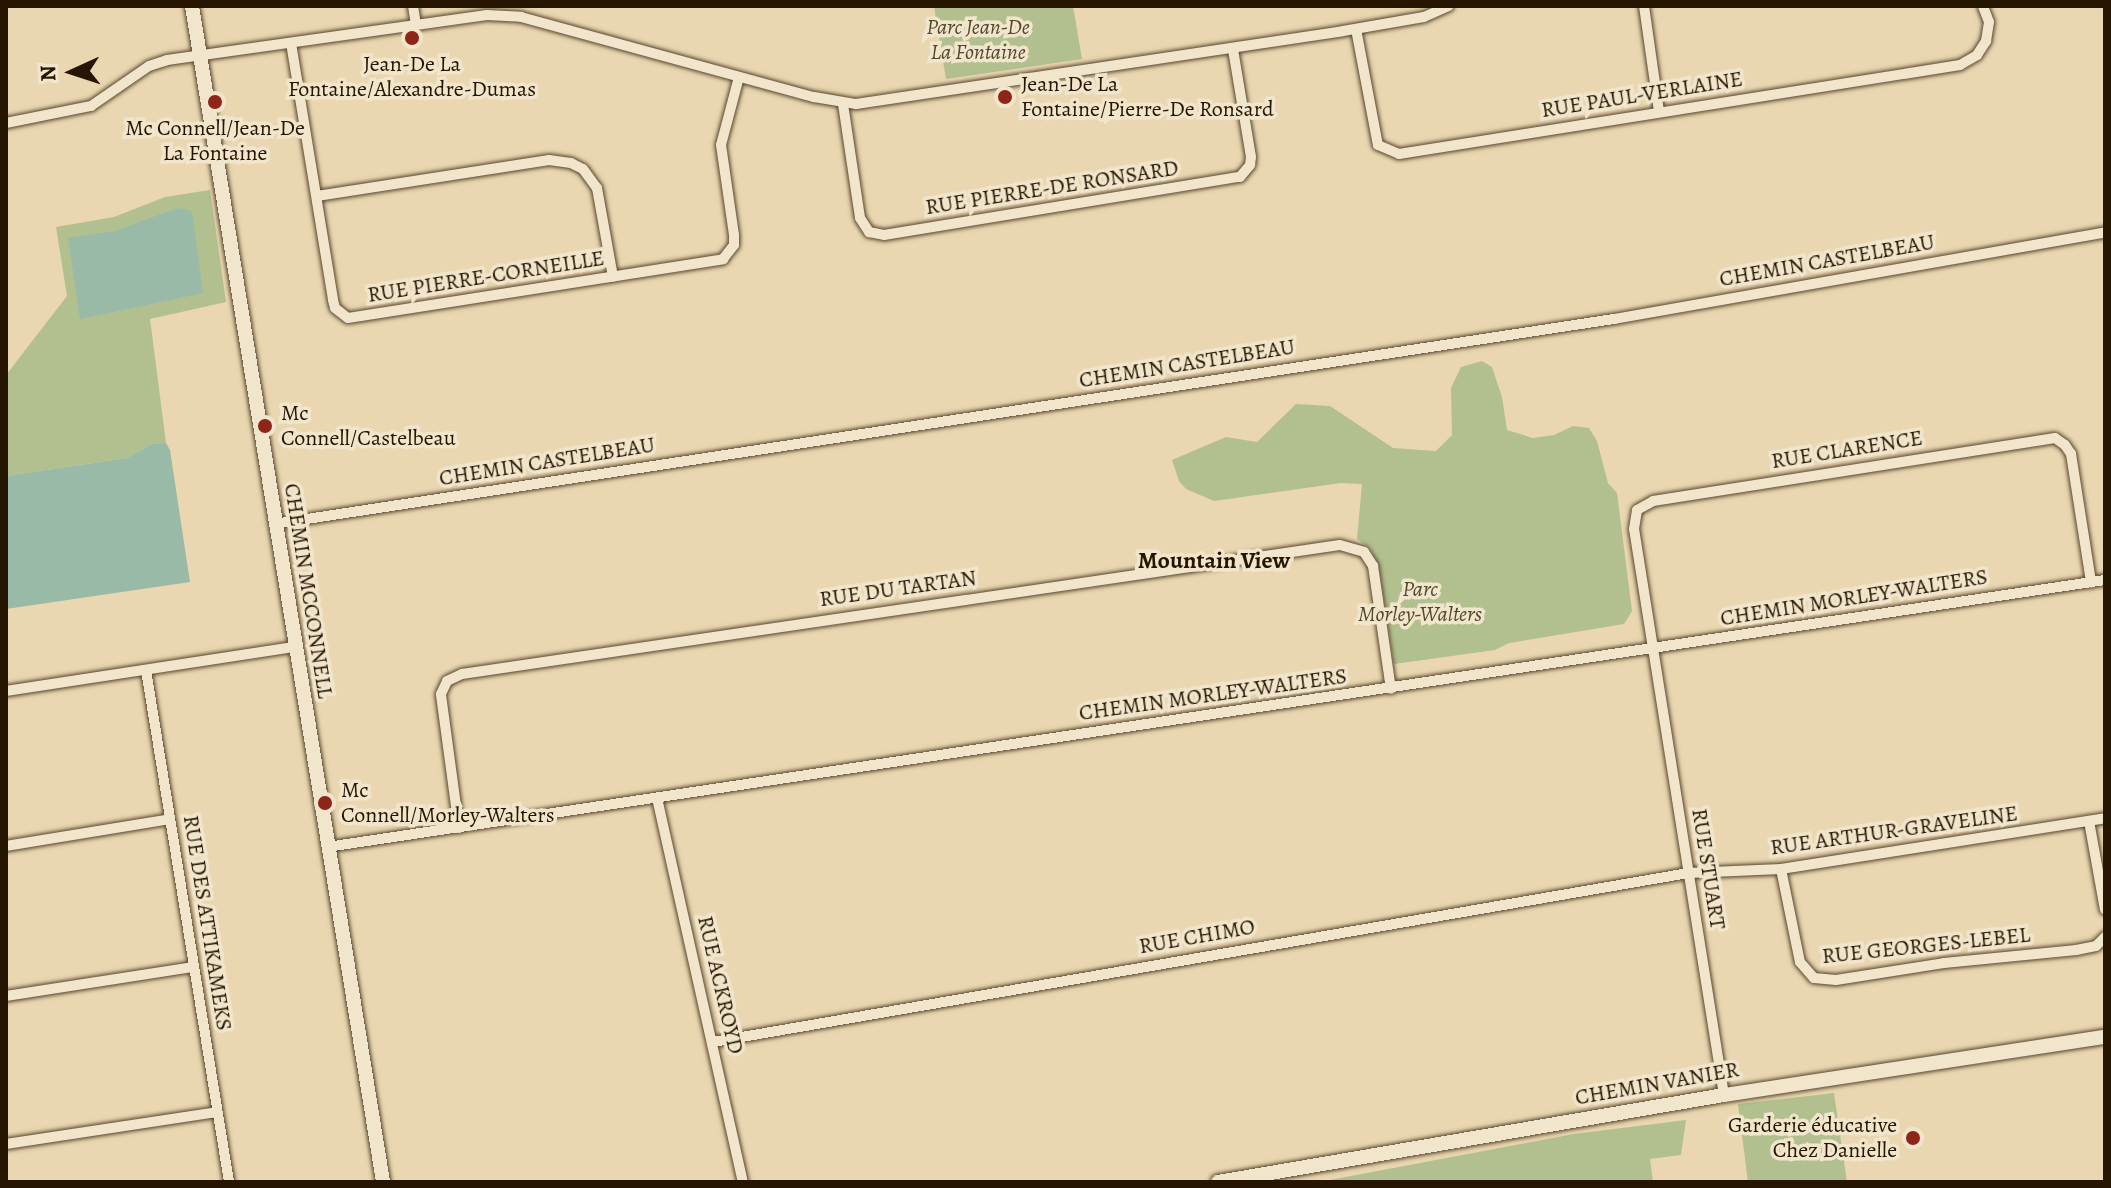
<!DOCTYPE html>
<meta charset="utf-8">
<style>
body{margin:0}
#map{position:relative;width:2111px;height:1188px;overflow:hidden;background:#ead7b1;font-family:Alegreya,serif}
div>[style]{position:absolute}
.green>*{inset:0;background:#b2bf8f}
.water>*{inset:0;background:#98baa7}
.roads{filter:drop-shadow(0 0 2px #57462d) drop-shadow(0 0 2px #57462d)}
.street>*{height:10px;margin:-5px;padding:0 5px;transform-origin:5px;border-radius:5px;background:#f1e5cc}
.secondary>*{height:14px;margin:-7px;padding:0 7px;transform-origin:7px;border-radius:7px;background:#f1e5cc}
.dots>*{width:22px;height:22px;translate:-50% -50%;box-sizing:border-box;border:4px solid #f1e5cc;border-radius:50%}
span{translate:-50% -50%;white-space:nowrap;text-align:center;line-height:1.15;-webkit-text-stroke:7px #f1e5cc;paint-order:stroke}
.park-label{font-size:22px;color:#50492c;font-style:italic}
.poi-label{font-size:22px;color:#261601}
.left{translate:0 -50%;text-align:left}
.right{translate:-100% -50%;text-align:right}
.street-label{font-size:22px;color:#261601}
.neighbourhood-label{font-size:24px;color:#261601;font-weight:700}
.frame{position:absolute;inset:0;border:8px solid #261601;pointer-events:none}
.north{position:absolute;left:32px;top:32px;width:80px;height:80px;-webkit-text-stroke:6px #f1e5cc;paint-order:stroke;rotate:267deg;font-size:22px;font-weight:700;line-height:32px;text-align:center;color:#261601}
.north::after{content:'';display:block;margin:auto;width:28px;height:36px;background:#261601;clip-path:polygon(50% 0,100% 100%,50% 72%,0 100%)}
</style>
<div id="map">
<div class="green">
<div style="clip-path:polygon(934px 6px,1073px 6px,1082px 59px,946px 79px)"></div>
<div style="clip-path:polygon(210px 190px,226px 302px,150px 319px,166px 443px,152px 444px,127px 458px,6px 476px,6px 375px,67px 296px,56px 227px,114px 217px,165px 197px)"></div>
<div style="clip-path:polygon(1482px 361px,1492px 367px,1502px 397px,1507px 430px,1533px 438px,1554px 435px,1573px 426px,1589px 428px,1597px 441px,1608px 483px,1617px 493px,1632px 611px,1624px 624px,1509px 643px,1495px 650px,1394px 664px,1379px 566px,1370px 548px,1357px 539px,1362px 484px,1341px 483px,1214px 501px,1186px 489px,1179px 481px,1172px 460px,1226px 437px,1257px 442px,1296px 404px,1330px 406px,1393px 448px,1436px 451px,1452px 435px,1451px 388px,1461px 367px)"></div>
<div style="clip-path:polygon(1834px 1093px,1847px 1182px,1748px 1182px,1738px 1104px)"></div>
<div style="clip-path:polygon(1686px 1120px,1681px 1155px,1650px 1159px,1653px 1182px,1319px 1182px,1574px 1134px)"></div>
</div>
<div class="water">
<div style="clip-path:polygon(178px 208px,192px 211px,203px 293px,80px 319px,68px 238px,115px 231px)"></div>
<div style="clip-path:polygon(166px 443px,170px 450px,190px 582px,6px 609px,6px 476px,127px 458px,152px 444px)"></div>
</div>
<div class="roads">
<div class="street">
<div style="left:413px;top:6px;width:18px;rotate:81deg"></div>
<div style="left:1644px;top:6px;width:107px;rotate:81.9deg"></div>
<div style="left:1356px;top:29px;width:118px;rotate:79.3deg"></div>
<div style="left:1378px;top:145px;width:23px;rotate:23deg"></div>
<div style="left:1399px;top:154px;width:568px;rotate:-9.01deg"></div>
<div style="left:1960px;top:65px;width:20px;rotate:-30deg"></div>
<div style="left:1977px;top:55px;width:17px;rotate:-57deg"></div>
<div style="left:1986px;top:41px;width:19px;rotate:-81deg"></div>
<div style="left:1989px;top:22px;width:17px;rotate:-111deg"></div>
<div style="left:291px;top:43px;width:260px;rotate:80.7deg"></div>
<div style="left:333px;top:300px;width:8px;rotate:76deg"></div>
<div style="left:335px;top:308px;width:16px;rotate:38deg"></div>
<div style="left:348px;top:318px;width:380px;rotate:-8.9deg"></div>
<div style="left:723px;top:259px;width:18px;rotate:-52deg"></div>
<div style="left:734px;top:245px;width:10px;rotate:-90deg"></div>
<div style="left:734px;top:235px;width:91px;rotate:-98.2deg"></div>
<div style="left:721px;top:145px;width:70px;rotate:-75.2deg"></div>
<div style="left:843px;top:104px;width:115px;rotate:81.5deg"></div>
<div style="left:860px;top:218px;width:17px;rotate:57deg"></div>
<div style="left:869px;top:232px;width:15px;rotate:11deg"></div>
<div style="left:884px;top:235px;width:361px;rotate:-9.3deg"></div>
<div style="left:1240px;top:177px;width:16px;rotate:-50deg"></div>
<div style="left:1250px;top:165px;width:8px;rotate:-83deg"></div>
<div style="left:1251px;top:157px;width:109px;rotate:-99.5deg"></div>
<div style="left:6px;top:123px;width:87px;rotate:-11.3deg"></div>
<div style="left:91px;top:106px;width:70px;rotate:-34.6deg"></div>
<div style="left:149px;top:66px;width:19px;rotate:-18deg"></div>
<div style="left:167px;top:60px;width:323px;rotate:-8deg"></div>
<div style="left:487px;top:15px;width:34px;rotate:3deg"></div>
<div style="left:521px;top:17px;width:304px;rotate:15.3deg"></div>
<div style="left:814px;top:97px;width:43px;rotate:9.5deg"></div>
<div style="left:856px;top:104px;width:492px;rotate:-8.5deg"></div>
<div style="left:1343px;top:31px;width:82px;rotate:-9.8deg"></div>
<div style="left:1424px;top:17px;width:27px;rotate:-24deg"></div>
<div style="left:317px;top:196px;width:235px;rotate:-8.8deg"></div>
<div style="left:549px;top:160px;width:22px;rotate:8deg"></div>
<div style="left:571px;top:163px;width:13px;rotate:27deg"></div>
<div style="left:583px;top:169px;width:24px;rotate:54deg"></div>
<div style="left:597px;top:188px;width:90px;rotate:79.8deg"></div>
<div style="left:274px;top:524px;width:1356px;rotate:-8.7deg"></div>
<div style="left:1614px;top:319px;width:499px;rotate:-10deg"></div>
<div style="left:146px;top:670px;width:519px;rotate:80.79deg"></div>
<div style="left:6px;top:691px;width:291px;rotate:-8.7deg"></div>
<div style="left:657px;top:798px;width:394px;rotate:77.4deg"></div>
<div style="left:2089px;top:821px;width:90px;rotate:79.8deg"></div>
<div style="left:459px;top:828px;width:135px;rotate:-97.7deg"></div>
<div style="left:441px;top:694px;width:14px;rotate:-65deg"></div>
<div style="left:447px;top:681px;width:17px;rotate:-25deg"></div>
<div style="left:462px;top:674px;width:887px;rotate:-8.36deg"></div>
<div style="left:1340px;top:545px;width:25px;rotate:16deg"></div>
<div style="left:1364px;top:552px;width:17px;rotate:57deg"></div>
<div style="left:1373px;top:566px;width:124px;rotate:81.7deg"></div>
<div style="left:6px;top:846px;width:166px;rotate:-9.3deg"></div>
<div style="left:327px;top:847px;width:1798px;rotate:-8.54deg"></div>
<div style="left:1781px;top:869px;width:95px;rotate:78.5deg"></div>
<div style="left:1800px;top:962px;width:21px;rotate:49deg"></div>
<div style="left:1814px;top:978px;width:22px;rotate:5deg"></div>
<div style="left:1836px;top:980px;width:109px;rotate:-8.9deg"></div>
<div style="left:1944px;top:963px;width:133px;rotate:-5.6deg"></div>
<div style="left:2076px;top:950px;width:20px;rotate:-11deg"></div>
<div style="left:2096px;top:946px;width:13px;rotate:-45deg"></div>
<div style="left:6px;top:996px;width:190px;rotate:-8.8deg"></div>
<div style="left:713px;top:1042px;width:990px;rotate:-9.83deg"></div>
<div style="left:1688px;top:873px;width:93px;rotate:-2.5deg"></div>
<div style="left:1781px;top:869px;width:328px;rotate:-8.9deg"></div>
<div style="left:1724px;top:1095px;width:573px;rotate:-99.03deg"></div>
<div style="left:1634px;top:529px;width:19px;rotate:-81deg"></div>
<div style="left:1637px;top:510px;width:18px;rotate:-29deg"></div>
<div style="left:1653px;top:501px;width:407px;rotate:-8.9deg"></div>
<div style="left:2055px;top:438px;width:12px;rotate:35deg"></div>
<div style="left:2065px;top:445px;width:11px;rotate:56deg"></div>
<div style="left:2071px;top:454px;width:130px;rotate:81.1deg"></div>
<div style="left:6px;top:1144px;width:213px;rotate:-8.6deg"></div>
</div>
<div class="secondary">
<div style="left:192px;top:6px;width:1191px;rotate:80.77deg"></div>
<div style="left:1218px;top:1182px;width:513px;rotate:-9.76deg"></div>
<div style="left:1724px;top:1095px;width:385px;rotate:-8.7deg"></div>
</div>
</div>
<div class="dots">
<div style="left:412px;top:38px;background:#8f2418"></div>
<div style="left:1005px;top:97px;background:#8f2418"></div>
<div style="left:215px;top:102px;background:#8f2418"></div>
<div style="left:265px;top:426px;background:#8f2418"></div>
<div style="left:325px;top:803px;background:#8f2418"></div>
<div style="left:1913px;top:1138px;background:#8f2418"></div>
</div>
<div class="park-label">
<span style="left:978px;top:40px">Parc Jean-De<br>La Fontaine</span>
<span style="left:1420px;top:602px">Parc<br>Morley-Walters</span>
</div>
<div class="poi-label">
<span style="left:412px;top:77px">Jean-De La<br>Fontaine/Alexandre-Dumas</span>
<span class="left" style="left:1021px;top:97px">Jean-De La<br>Fontaine/Pierre-De Ronsard</span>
<span style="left:215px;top:141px">Mc Connell/Jean-De<br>La Fontaine</span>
<span class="left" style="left:281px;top:426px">Mc<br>Connell/Castelbeau</span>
<span class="left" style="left:341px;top:803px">Mc<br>Connell/Morley-Walters</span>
<span class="right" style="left:1897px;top:1138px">Garderie éducative<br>Chez Danielle</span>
</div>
<div class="street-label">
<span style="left:1642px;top:95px;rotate:-9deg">RUE PAUL-VERLAINE</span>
<span style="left:1052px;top:188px;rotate:-9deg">RUE PIERRE-DE RONSARD</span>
<span style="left:1827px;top:261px;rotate:-10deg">CHEMIN CASTELBEAU</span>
<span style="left:486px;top:277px;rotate:-9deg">RUE PIERRE-CORNEILLE</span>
<span style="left:1187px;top:364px;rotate:-9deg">CHEMIN CASTELBEAU</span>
<span style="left:1847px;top:450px;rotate:-9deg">RUE CLARENCE</span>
<span style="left:547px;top:462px;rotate:-9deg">CHEMIN CASTELBEAU</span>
<span style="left:898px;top:589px;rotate:-8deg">RUE DU TARTAN</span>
<span style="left:308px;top:591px;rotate:81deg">CHEMIN MCCONNELL</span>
<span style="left:1854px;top:598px;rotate:-9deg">CHEMIN MORLEY-WALTERS</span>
<span style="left:1213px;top:695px;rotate:-8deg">CHEMIN MORLEY-WALTERS</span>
<span style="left:1894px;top:831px;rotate:-8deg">RUE ARTHUR-GRAVELINE</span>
<span style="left:1708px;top:869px;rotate:81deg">RUE STUART</span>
<span style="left:207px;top:923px;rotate:81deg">RUE DES ATTIKAMEKS</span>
<span style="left:1197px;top:937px;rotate:-10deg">RUE CHIMO</span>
<span style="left:1926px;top:946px;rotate:-6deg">RUE GEORGES-LEBEL</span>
<span style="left:720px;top:985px;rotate:77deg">RUE ACKROYD</span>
<span style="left:1657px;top:1084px;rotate:-10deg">CHEMIN VANIER</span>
</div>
<div class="neighbourhood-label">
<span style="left:1214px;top:561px">Mountain View</span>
</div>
<div class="frame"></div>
<div class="north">N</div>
</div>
